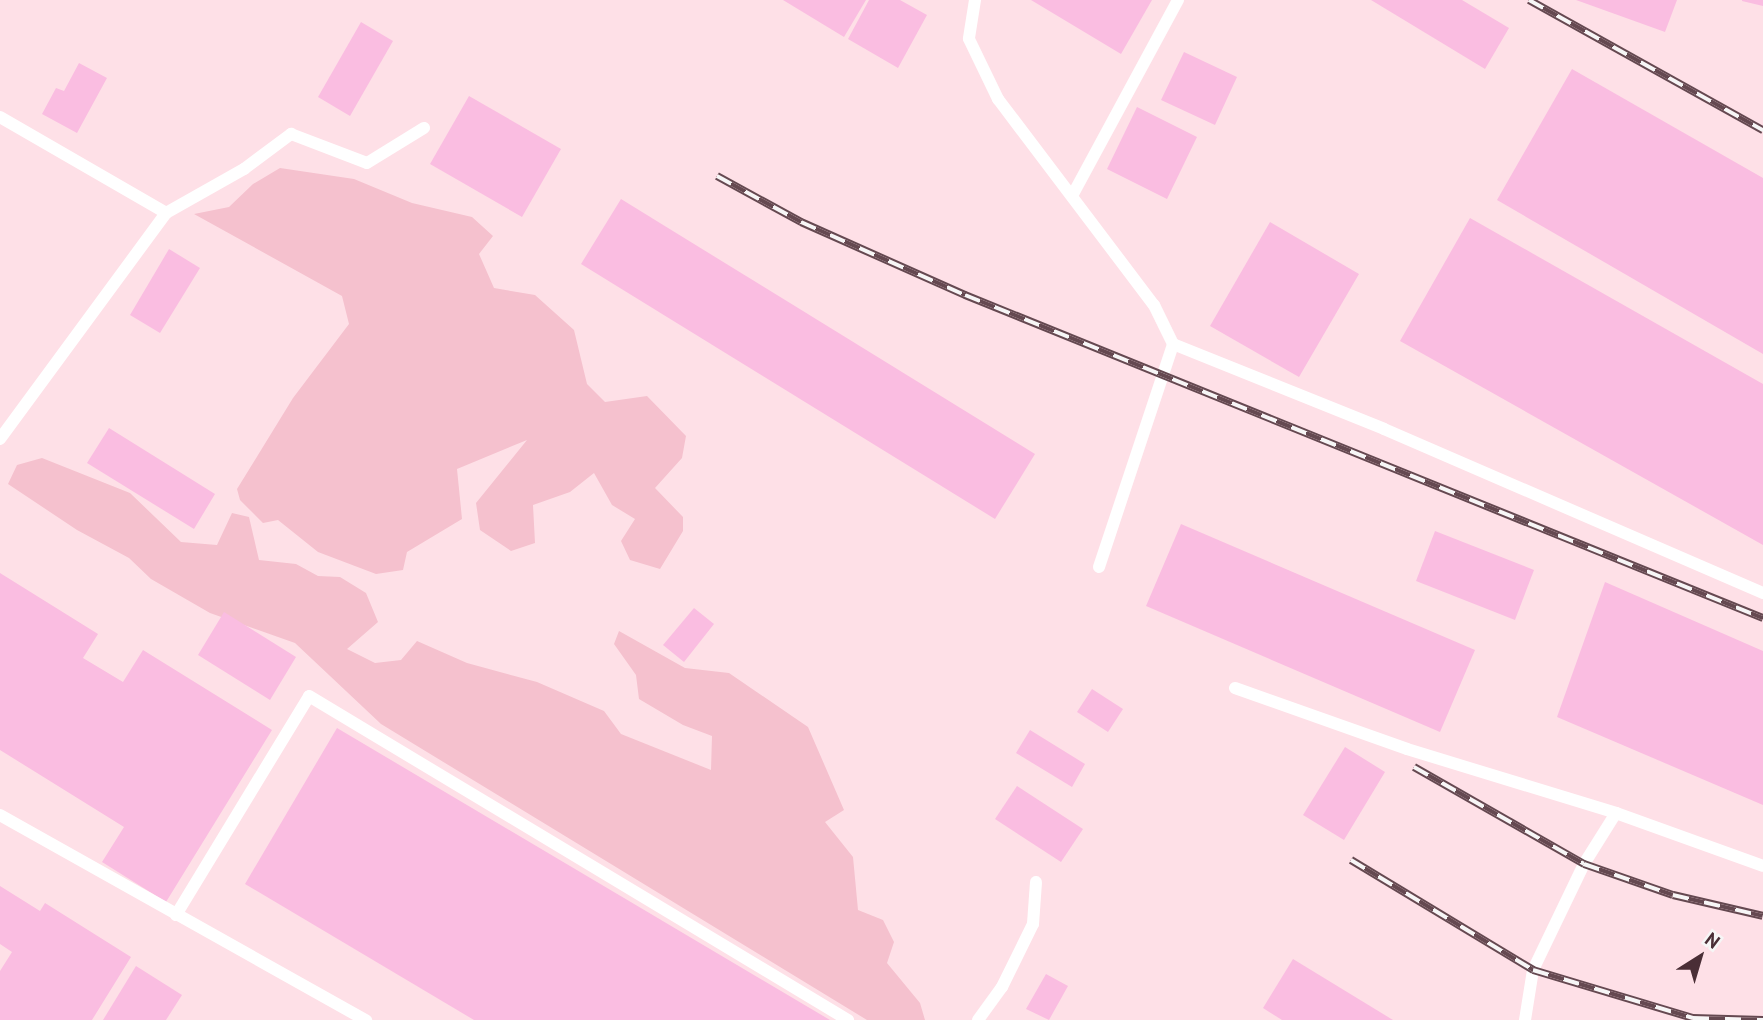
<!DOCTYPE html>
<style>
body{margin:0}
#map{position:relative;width:1763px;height:1020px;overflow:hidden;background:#fee0e7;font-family:"PT Sans",sans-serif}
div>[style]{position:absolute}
.green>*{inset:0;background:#f5c1ce}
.building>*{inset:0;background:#fabde1}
.lane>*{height:12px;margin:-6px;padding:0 6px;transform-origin:6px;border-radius:6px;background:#fff}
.rail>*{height:8px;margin-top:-4px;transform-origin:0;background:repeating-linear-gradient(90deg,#f6f6f6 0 16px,#654951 0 32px);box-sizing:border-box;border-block:2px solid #654951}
span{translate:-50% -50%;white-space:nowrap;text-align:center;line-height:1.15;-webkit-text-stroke:5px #f6f6f6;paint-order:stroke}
.north{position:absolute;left:1665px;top:922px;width:70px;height:70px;-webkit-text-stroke:5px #f6f6f6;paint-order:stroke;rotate:37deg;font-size:19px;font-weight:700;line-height:28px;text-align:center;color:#4a2e36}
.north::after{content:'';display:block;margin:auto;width:24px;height:32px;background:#4a2e36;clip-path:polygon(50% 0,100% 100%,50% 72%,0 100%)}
</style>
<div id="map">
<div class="green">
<div style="clip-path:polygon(280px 168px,354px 179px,412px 203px,472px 217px,493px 236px,479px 254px,494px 288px,535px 295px,574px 330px,587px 384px,605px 402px,647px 396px,686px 436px,682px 458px,655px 488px,683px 517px,683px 531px,660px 569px,630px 560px,621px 541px,635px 519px,612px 505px,594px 473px,570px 492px,533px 505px,535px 543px,511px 551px,480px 530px,476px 503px,527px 440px,457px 469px,462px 519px,407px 552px,403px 570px,376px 574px,318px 552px,278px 520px,263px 523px,240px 500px,237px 489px,293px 398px,349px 324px,342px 296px,194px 214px,229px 207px,253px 184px)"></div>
<div style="clip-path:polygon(42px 458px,130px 493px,181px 542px,217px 545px,232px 513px,249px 517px,259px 560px,296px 564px,318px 576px,340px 577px,366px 593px,378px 622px,347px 649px,375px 663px,401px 660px,417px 641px,467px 663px,537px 682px,604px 711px,621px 734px,711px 770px,712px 736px,683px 725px,639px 699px,636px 675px,614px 644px,619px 631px,685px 668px,729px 673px,808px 727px,844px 810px,825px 822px,853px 857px,858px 910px,883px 920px,894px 942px,887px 963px,920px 1003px,925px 1020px,867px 1020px,381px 724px,295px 643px,210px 613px,151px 579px,129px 558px,77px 530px,8px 484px,17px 465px)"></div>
</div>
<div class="building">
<div style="clip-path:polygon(783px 0,866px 0,844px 37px)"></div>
<div style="clip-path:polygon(869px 0,900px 0,927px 15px,898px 68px,848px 39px)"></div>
<div style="clip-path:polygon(1031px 0,1152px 0,1121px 54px)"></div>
<div style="clip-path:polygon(1371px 0,1462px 0,1509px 28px,1485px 69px)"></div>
<div style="clip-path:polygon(1576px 0,1677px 0,1665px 32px)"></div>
<div style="clip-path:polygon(1742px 0,1763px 0,1763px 6px,1742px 1px)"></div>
<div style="clip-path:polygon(361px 22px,393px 41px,350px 116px,318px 97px)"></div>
<div style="clip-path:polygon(1184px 52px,1237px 77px,1215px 125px,1161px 100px)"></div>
<div style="clip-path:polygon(79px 63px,107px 78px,77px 133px,42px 114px,56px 88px,64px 91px)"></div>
<div style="clip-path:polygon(1572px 69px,1763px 178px,1763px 354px,1497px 200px)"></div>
<div style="clip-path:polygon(469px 96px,561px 149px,522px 217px,430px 164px)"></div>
<div style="clip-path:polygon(1137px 107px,1197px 137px,1167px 199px,1107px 169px)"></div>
<div style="clip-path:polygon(621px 199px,1035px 454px,995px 519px,581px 264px)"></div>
<div style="clip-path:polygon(1470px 218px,1763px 384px,1763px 545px,1400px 341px)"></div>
<div style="clip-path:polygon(1270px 222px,1359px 274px,1299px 377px,1210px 326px)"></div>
<div style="clip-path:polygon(169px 249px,200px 268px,160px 333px,130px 315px)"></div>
<div style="clip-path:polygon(109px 428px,215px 494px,194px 529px,87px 463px)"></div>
<div style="clip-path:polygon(1181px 524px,1475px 650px,1440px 732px,1146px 606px)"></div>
<div style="clip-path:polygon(1435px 531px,1534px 570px,1515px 620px,1416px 581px)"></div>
<div style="clip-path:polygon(0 573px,98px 634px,83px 658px,123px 682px,143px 650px,272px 730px,166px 902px,102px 862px,124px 827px,0 750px)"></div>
<div style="clip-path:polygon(1605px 582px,1763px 651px,1763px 805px,1557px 717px)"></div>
<div style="clip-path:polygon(694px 608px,714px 624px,684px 662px,663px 645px)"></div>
<div style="clip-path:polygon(224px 612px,296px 657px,270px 700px,198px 655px)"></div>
<div style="clip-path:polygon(1092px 689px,1123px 709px,1108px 732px,1077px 712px)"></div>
<div style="clip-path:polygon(337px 728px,830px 1020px,474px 1020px,245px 884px)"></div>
<div style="clip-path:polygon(1030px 730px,1085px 764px,1072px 787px,1016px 753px)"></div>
<div style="clip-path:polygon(1345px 747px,1385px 772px,1344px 840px,1303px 815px)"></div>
<div style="clip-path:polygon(1017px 786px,1083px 829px,1061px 862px,995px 819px)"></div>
<div style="clip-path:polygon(0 886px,40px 911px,45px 903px,131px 957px,92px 1020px,0 1020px,0 971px,12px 952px,0 944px)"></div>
<div style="clip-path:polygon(1293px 959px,1393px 1020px,1282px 1020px,1263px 1008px)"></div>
<div style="clip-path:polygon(136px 966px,182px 995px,166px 1020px,103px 1020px)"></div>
<div style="clip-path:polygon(1046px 974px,1068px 986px,1049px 1020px,1026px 1009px)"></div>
</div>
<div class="lane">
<div style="left:975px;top:0;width:39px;rotate:99deg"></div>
<div style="left:969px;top:39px;width:67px;rotate:64.2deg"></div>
<div style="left:998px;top:99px;width:258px;rotate:52.9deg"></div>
<div style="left:1154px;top:305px;width:43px;rotate:64deg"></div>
<div style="left:1173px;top:344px;width:227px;rotate:21.9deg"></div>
<div style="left:1384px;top:429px;width:413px;rotate:23.4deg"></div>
<div style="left:0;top:117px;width:192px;rotate:30deg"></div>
<div style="left:1072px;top:196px;width:223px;rotate:-61.6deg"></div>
<div style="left:0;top:439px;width:280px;rotate:-53.7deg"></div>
<div style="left:166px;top:213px;width:90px;rotate:-29.4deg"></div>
<div style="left:244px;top:169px;width:59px;rotate:-36.7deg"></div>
<div style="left:291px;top:134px;width:81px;rotate:20.9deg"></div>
<div style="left:367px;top:163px;width:67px;rotate:-31.6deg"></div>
<div style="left:1099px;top:567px;width:235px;rotate:-71.6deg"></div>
<div style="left:1235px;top:688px;width:182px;rotate:19.5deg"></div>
<div style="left:1407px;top:749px;width:219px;rotate:17deg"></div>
<div style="left:1616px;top:813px;width:156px;rotate:19.8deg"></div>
<div style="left:0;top:815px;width:420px;rotate:29.3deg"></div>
<div style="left:176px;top:915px;width:256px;rotate:-58.7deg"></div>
<div style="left:309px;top:696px;width:629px;rotate:31.01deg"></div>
<div style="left:978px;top:1020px;width:41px;rotate:-54deg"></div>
<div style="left:1002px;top:987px;width:70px;rotate:-63.8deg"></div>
<div style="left:1033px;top:924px;width:42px;rotate:-85.9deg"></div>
<div style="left:1525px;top:1020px;width:51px;rotate:-80.9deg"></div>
<div style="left:1533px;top:970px;width:118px;rotate:-64.3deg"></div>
<div style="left:1584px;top:864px;width:60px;rotate:-57.9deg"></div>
</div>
<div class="rail">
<div style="left:1529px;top:0;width:268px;rotate:29.1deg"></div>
<div style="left:717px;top:176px;width:96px;rotate:28.7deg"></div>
<div style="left:801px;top:222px;width:180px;rotate:24deg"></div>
<div style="left:965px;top:295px;width:861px;rotate:22.04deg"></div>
<div style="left:1414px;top:767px;width:196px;rotate:29.7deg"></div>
<div style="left:1584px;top:864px;width:94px;rotate:19.2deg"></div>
<div style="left:1673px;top:895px;width:92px;rotate:13.1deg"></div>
<div style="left:1351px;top:860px;width:213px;rotate:31.1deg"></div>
<div style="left:1533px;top:970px;width:167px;rotate:16.7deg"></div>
<div style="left:1693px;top:1018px;width:70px;rotate:1.6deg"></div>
</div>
<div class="north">N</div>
</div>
